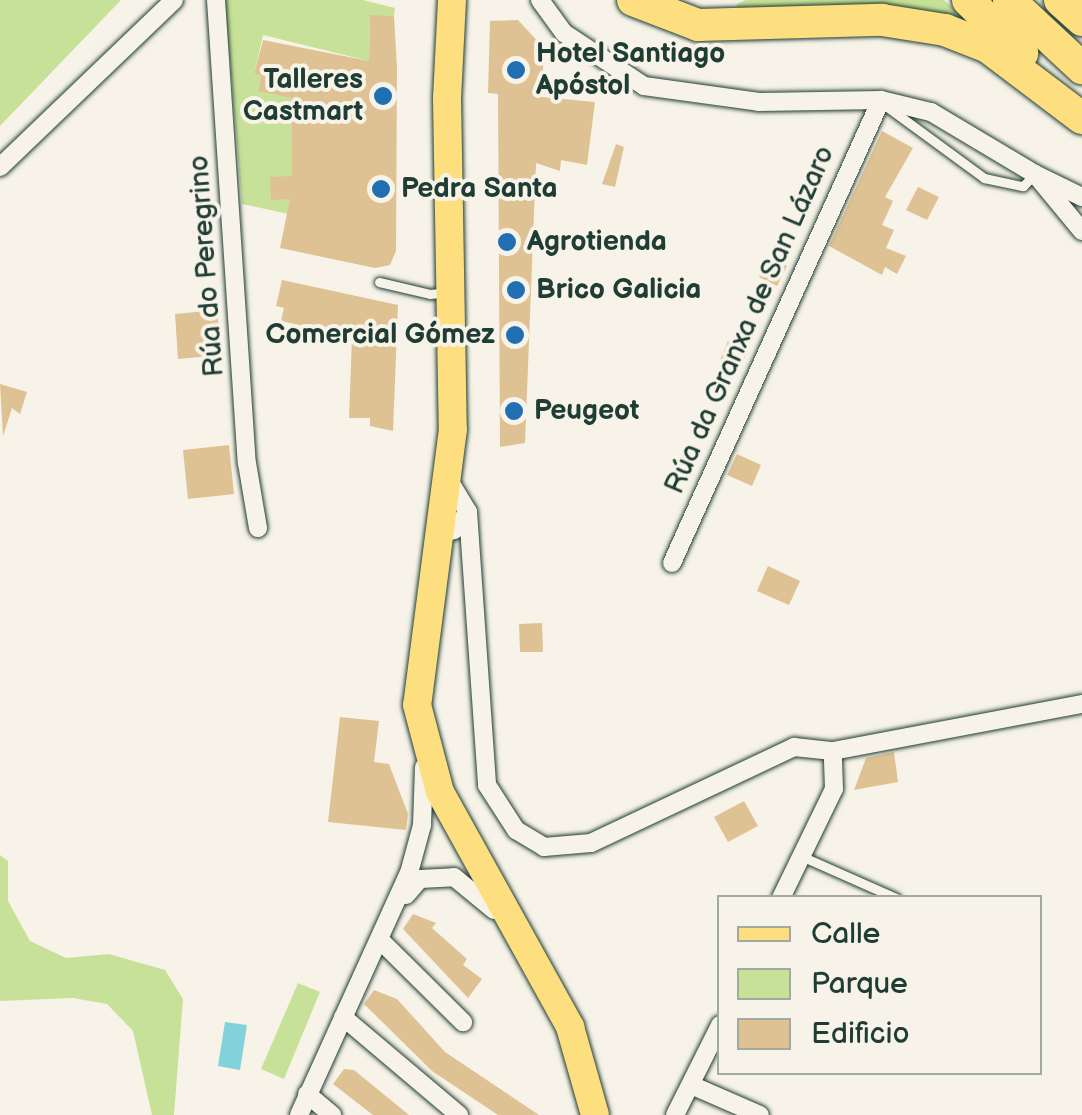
<!DOCTYPE html>
<meta charset="utf-8">
<style>
body{margin:0}
#map{position:relative;width:1082px;height:1115px;overflow:hidden;background:#f7f3e8;font-family:"Balsamiq Sans",sans-serif}
div>[style]{position:absolute}
.green>*{inset:0;background:#c7e298}
.water>*{inset:0;background:#81d2da}
.building>*{inset:0;background:#dec293}
.roads{filter:drop-shadow(0 0 2px #1f3d34) drop-shadow(0 0 2px #1f3d34)}
.service>*{height:9px;margin:-4.5px;padding:0 4.5px;transform-origin:4.5px;border-radius:4.5px;background:#f7f3e8}
.minor>*{height:18px;margin:-9px;padding:0 9px;transform-origin:9px;border-radius:9px;background:#f7f3e8}
.primary>*{height:28px;margin:-14px;padding:0 14px;transform-origin:14px;border-radius:14px;background:#fedf80}
.motorway>*{height:32px;margin:-16px;padding:0 16px;transform-origin:16px;border-radius:16px;background:#fedf80}
.dots>*{width:28px;height:28px;translate:-50% -50%;box-sizing:border-box;border:5px solid #f7f3e8;border-radius:50%}
span{translate:-50% -50%;white-space:nowrap;text-align:center;line-height:1.15;-webkit-text-stroke:8px #f7f3e8;paint-order:stroke}
.poi-label{font-size:28px;color:#1f3d34;font-weight:700}
.left{translate:0 -50%;text-align:left}
.right{translate:-100% -50%;text-align:right}
.street-label{font-size:28px;color:#1f3d34}
.legend{position:absolute;left:717px;top:895px;width:325px;height:180px;box-sizing:border-box;background:#f7f3e8;border:2px solid #a1aaa0;margin:0;padding:12px 18px;list-style:none;font-size:30px;color:#1f3d34}
.legend li{display:flex;align-items:center;gap:20px;height:50px}
.legend b{width:50px;border:2px solid #a1aaa0}
</style>
<div id="map">
<div class="green">
<div style="clip-path:polygon(0 0,121px 0,0 126px)"></div>
<div style="clip-path:polygon(225px 0,363px 0,395px 8px,394px 16px,370px 16px,369px 61px,263px 35px,254px 74px,261px 76px,258px 90px,291px 98px,293px 215px,242px 204px)"></div>
<div style="clip-path:polygon(746px 0,944px 0,983px 35px,738px 13px,737px 4px)"></div>
<div style="clip-path:polygon(0 855px,8px 861px,8px 901px,30px 941px,66px 958px,109px 954px,165px 970px,183px 999px,174px 1115px,152px 1115px,133px 1031px,107px 1004px,73px 998px,0 1001px)"></div>
<div style="clip-path:polygon(298px 983px,320px 992px,284px 1079px,261px 1069px)"></div>
</div>
<div class="water">
<div style="clip-path:polygon(225px 1022px,247px 1025px,240px 1070px,218px 1066px)"></div>
</div>
<div class="building">
<div style="clip-path:polygon(370px 15px,394px 16px,397px 67px,396px 251px,390px 265px,375px 268px,280px 248px,290px 199px,271px 200px,270px 177px,292px 176px,291px 98px,258px 91px,261px 76px,254px 74px,263px 40px,369px 61px)"></div>
<div style="clip-path:polygon(518px 20px,544px 48px,542px 97px,595px 102px,587px 165px,561px 160px,560px 171px,536px 163px,525px 443px,500px 447px,498px 94px,488px 93px,490px 21px)"></div>
<div style="clip-path:polygon(882px 131px,913px 148px,885px 197px,893px 201px,882px 225px,894px 230px,886px 248px,906px 256px,897px 274px,885px 267px,882px 275px,829px 246px)"></div>
<div style="clip-path:polygon(616px 144px,624px 147px,615px 187px,602px 184px)"></div>
<div style="clip-path:polygon(918px 187px,939px 197px,927px 220px,906px 210px)"></div>
<div style="clip-path:polygon(769px 257px,787px 266px,777px 286px,759px 277px)"></div>
<div style="clip-path:polygon(282px 280px,398px 305px,393px 431px,370px 426px,370px 418px,349px 418px,352px 337px,281px 321px,284px 308px,276px 306px)"></div>
<div style="clip-path:polygon(217px 310px,221px 355px,178px 359px,175px 314px)"></div>
<div style="clip-path:polygon(728px 341px,748px 351px,738px 371px,719px 363px)"></div>
<div style="clip-path:polygon(0 384px,27px 392px,20px 414px,12px 408px,3px 436px)"></div>
<div style="clip-path:polygon(229px 445px,234px 494px,188px 499px,183px 450px)"></div>
<div style="clip-path:polygon(737px 454px,761px 465px,752px 486px,727px 475px)"></div>
<div style="clip-path:polygon(768px 566px,800px 581px,789px 605px,757px 591px)"></div>
<div style="clip-path:polygon(542px 623px,543px 652px,520px 652px,519px 624px)"></div>
<div style="clip-path:polygon(340px 717px,379px 721px,374px 762px,389px 764px,408px 814px,406px 830px,328px 822px)"></div>
<div style="clip-path:polygon(894px 752px,898px 782px,854px 790px,866px 758px)"></div>
<div style="clip-path:polygon(744px 801px,758px 826px,728px 842px,714px 817px)"></div>
<div style="clip-path:polygon(413px 914px,436px 923px,432px 928px,467px 959px,463px 965px,482px 979px,468px 998px,403px 929px)"></div>
<div style="clip-path:polygon(374px 990px,397px 999px,445px 1052px,539px 1115px,498px 1115px,432px 1071px,364px 1004px)"></div>
<div style="clip-path:polygon(344px 1069px,354px 1070px,409px 1115px,373px 1115px,333px 1084px)"></div>
</div>
<div class="roads">
<div class="service">
<div style="left:886px;top:106px;width:122px;rotate:36.3deg"></div>
<div style="left:984px;top:178px;width:40px;rotate:12deg"></div>
<div style="left:1023px;top:186px;width:17px;rotate:-45deg"></div>
<div style="left:379px;top:282px;width:52px;rotate:13.2deg"></div>
<div style="left:430px;top:294px;width:19px;rotate:-6deg"></div>
<div style="left:801px;top:856px;width:104px;rotate:23.9deg"></div>
</div>
<div class="minor">
<div style="left:216px;top:0;width:464px;rotate:86.2deg"></div>
<div style="left:247px;top:463px;width:66px;rotate:80.4deg"></div>
<div style="left:540px;top:0;width:41px;rotate:54deg"></div>
<div style="left:564px;top:33px;width:96px;rotate:33.5deg"></div>
<div style="left:644px;top:86px;width:116px;rotate:7.9deg"></div>
<div style="left:759px;top:102px;width:122px;rotate:-0.9deg"></div>
<div style="left:881px;top:100px;width:51px;rotate:13.5deg"></div>
<div style="left:931px;top:112px;width:121px;rotate:30.8deg"></div>
<div style="left:1035px;top:174px;width:74px;rotate:50.5deg"></div>
<div style="left:0;top:167px;width:241px;rotate:-43.8deg"></div>
<div style="left:1035px;top:174px;width:52px;rotate:26.1deg"></div>
<div style="left:468px;top:512px;width:274px;rotate:86deg"></div>
<div style="left:487px;top:785px;width:54px;rotate:57.2deg"></div>
<div style="left:516px;top:830px;width:33px;rotate:31deg"></div>
<div style="left:544px;top:847px;width:47px;rotate:-4.9deg"></div>
<div style="left:591px;top:843px;width:225px;rotate:-25.3deg"></div>
<div style="left:794px;top:747px;width:39px;rotate:6deg"></div>
<div style="left:833px;top:751px;width:253px;rotate:-10.7deg"></div>
<div style="left:440px;top:534px;width:15px;rotate:-16deg"></div>
<div style="left:454px;top:530px;width:23px;rotate:-52deg"></div>
<div style="left:468px;top:512px;width:39px;rotate:-121deg"></div>
<div style="left:672px;top:563px;width:508px;rotate:-65.71deg"></div>
<div style="left:406px;top:895px;width:21px;rotate:-49deg"></div>
<div style="left:420px;top:879px;width:34px;rotate:-3deg"></div>
<div style="left:454px;top:877px;width:52px;rotate:39.5deg"></div>
<div style="left:781px;top:898px;width:121px;rotate:-64.1deg"></div>
<div style="left:834px;top:789px;width:38px;rotate:-92deg"></div>
<div style="left:380px;top:940px;width:117px;rotate:44.7deg"></div>
<div style="left:343px;top:1017px;width:152px;rotate:40.2deg"></div>
<div style="left:691px;top:1085px;width:75px;rotate:23.5deg"></div>
<div style="left:307px;top:1094px;width:33px;rotate:40deg"></div>
<div style="left:299px;top:1115px;width:266px;rotate:-65.6deg"></div>
<div style="left:409px;top:873px;width:50px;rotate:-74.8deg"></div>
<div style="left:422px;top:825px;width:58px;rotate:-88deg"></div>
<div style="left:675px;top:1115px;width:101px;rotate:-63.4deg"></div>
</div>
<div class="primary">
<div style="left:452px;top:0;width:98px;rotate:92.9deg"></div>
<div style="left:447px;top:98px;width:331px;rotate:89deg"></div>
<div style="left:453px;top:429px;width:278px;rotate:97.4deg"></div>
<div style="left:417px;top:705px;width:90px;rotate:75.2deg"></div>
<div style="left:440px;top:792px;width:269px;rotate:61deg"></div>
<div style="left:570px;top:1027px;width:91px;rotate:74.1deg"></div>
</div>
<div class="motorway">
<div style="left:633px;top:0;width:70px;rotate:21deg"></div>
<div style="left:698px;top:25px;width:184px;rotate:-1.6deg"></div>
<div style="left:882px;top:20px;width:64px;rotate:9deg"></div>
<div style="left:945px;top:30px;width:46px;rotate:21.6deg"></div>
<div style="left:988px;top:47px;width:118px;rotate:37.1deg"></div>
<div style="left:968px;top:0;width:76px;rotate:44.5deg"></div>
<div style="left:1009px;top:0;width:100px;rotate:43deg"></div>
<div style="left:1060px;top:0;width:30px;rotate:42deg"></div>
</div>
</div>
<div class="dots">
<div style="left:516px;top:70px;background:#1f6fb2"></div>
<div style="left:383px;top:96px;background:#1f6fb2"></div>
<div style="left:381px;top:189px;background:#1f6fb2"></div>
<div style="left:507px;top:242px;background:#1f6fb2"></div>
<div style="left:516px;top:290px;background:#1f6fb2"></div>
<div style="left:515px;top:335px;background:#1f6fb2"></div>
<div style="left:514px;top:411px;background:#1f6fb2"></div>
</div>
<div class="poi-label">
<span class="left" style="left:536px;top:70px">Hotel Santiago<br>Apóstol</span>
<span class="right" style="left:363px;top:96px">Talleres<br>Castmart</span>
<span class="left" style="left:401px;top:189px">Pedra Santa</span>
<span class="left" style="left:527px;top:242px">Agrotienda</span>
<span class="left" style="left:536px;top:290px">Brico Galicia</span>
<span class="right" style="left:495px;top:335px">Comercial Gómez</span>
<span class="left" style="left:534px;top:411px">Peugeot</span>
</div>
<div class="street-label">
<span style="left:207px;top:266px;rotate:-94deg">Rúa do Peregrino</span>
<span style="left:750px;top:320px;rotate:-66deg">Rúa da Granxa de San Lázaro</span>
</div>
<ul class="legend">
<li><b style="height:12px;background:#fedf80"></b>Calle</li>
<li><b style="height:28px;background:#c7e298"></b>Parque</li>
<li><b style="height:28px;background:#dec293"></b>Edificio</li>
</ul>
</div>
